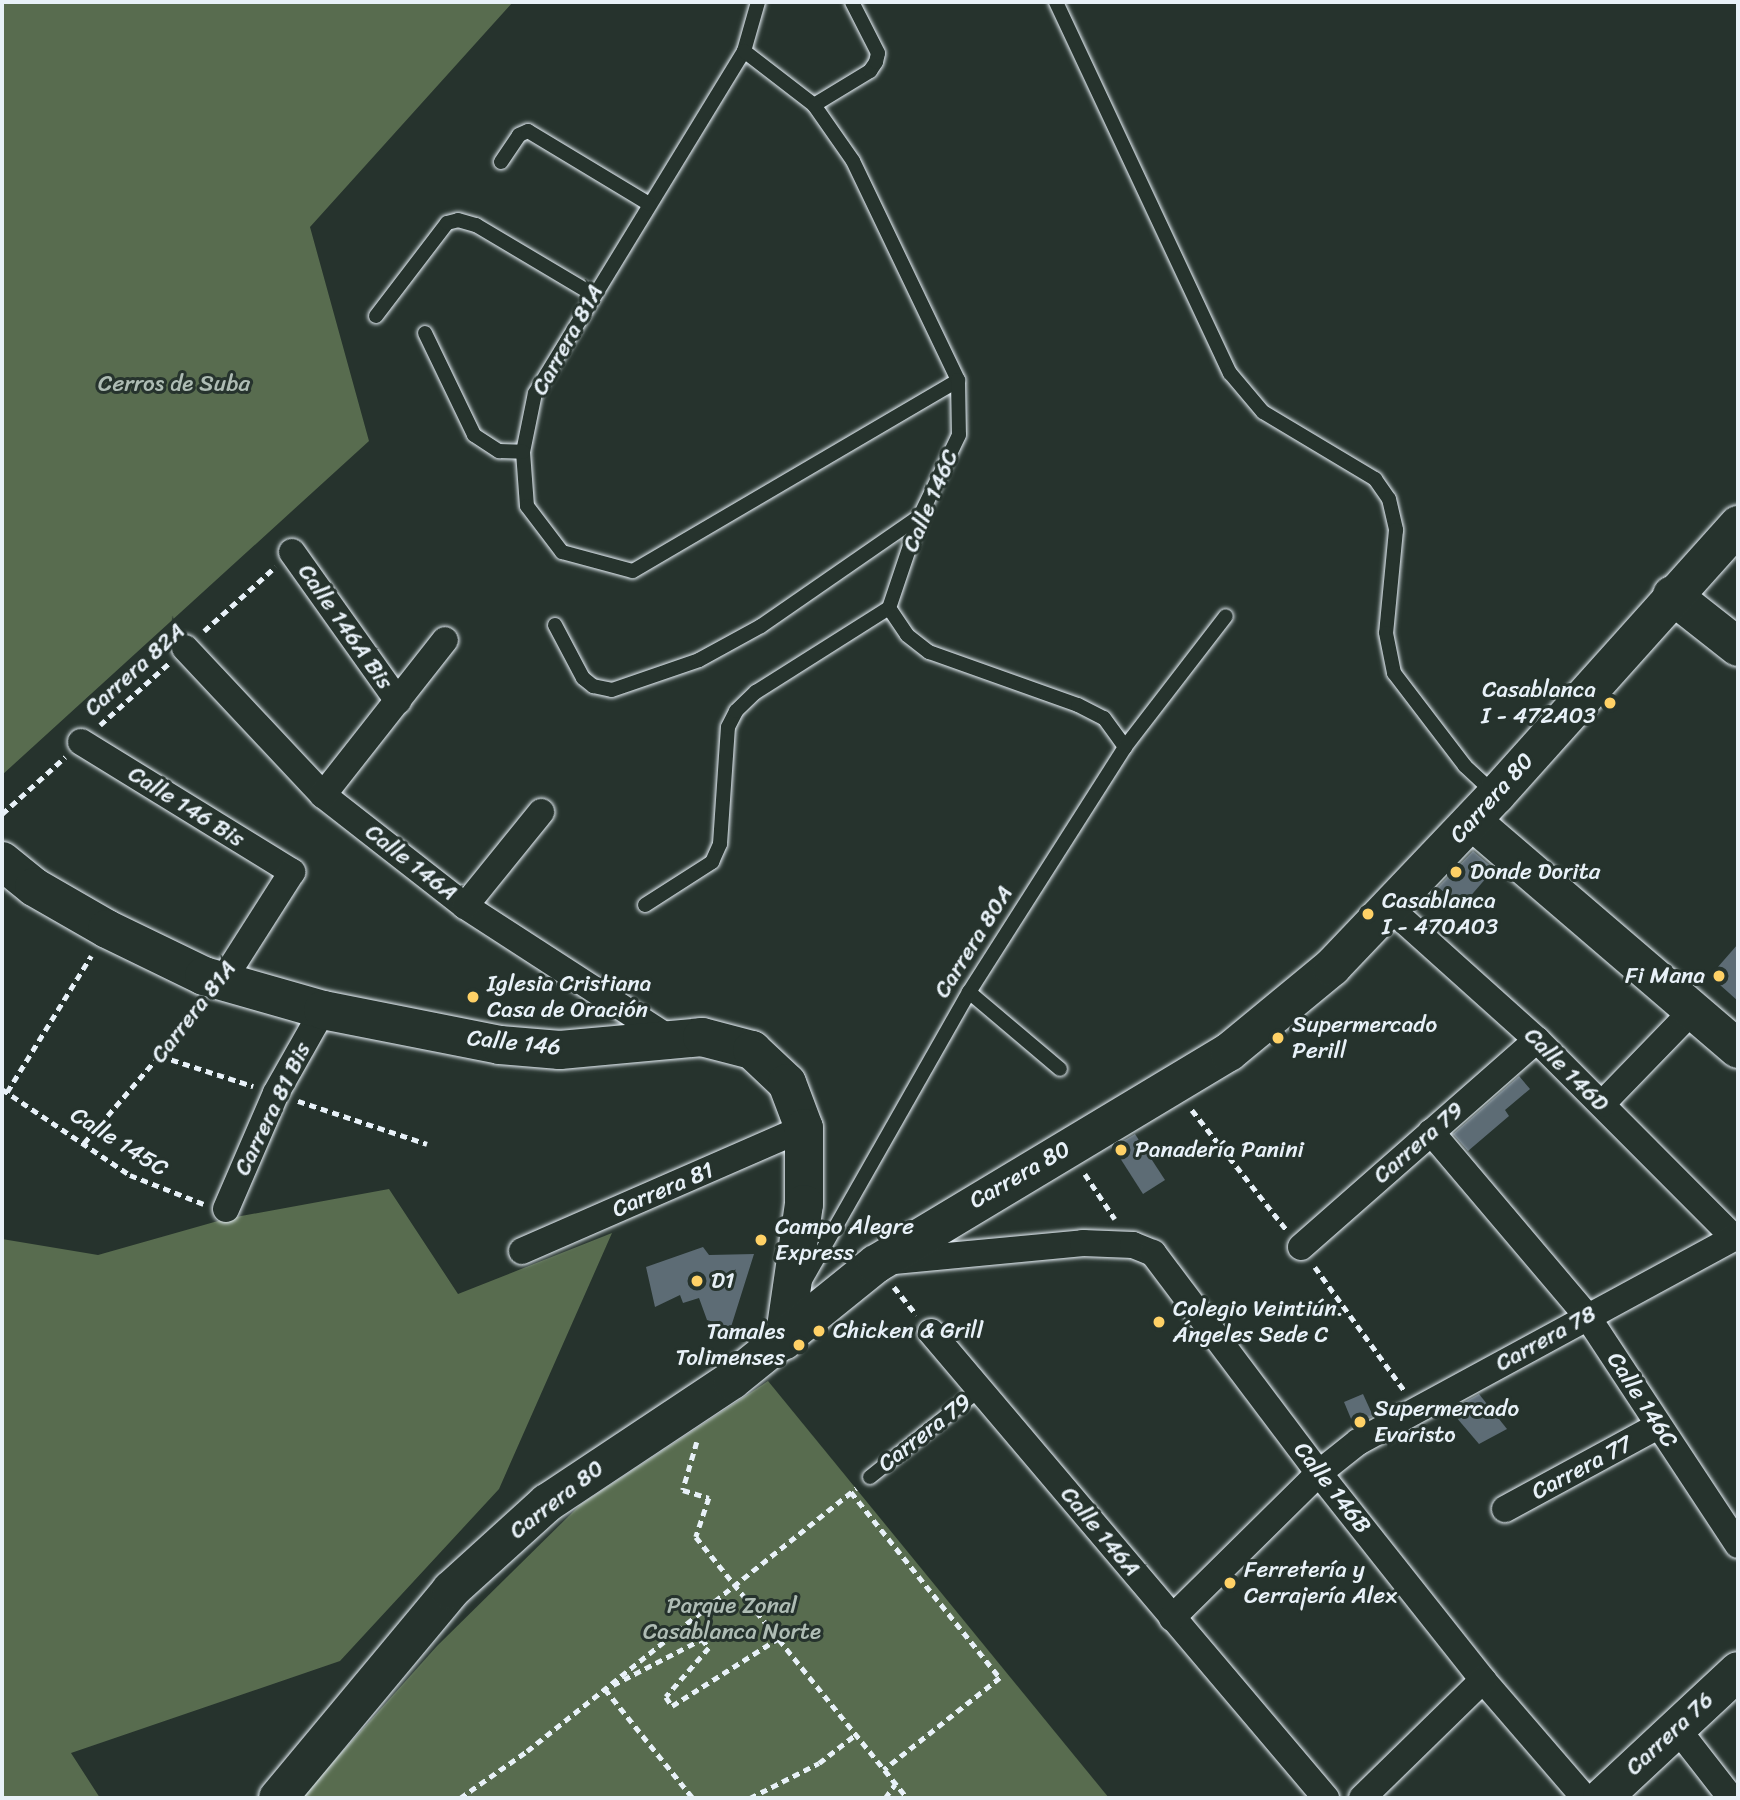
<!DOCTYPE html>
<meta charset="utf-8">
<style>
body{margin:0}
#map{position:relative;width:1740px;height:1800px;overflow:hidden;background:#26332d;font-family:Sriracha,sans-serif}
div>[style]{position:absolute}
.green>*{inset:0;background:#586c4f}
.building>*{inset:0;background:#5d6c75}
.path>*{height:4.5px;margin-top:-2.25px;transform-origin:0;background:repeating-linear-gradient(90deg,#e8f1f8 0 7px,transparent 0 12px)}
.roads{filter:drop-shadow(0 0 2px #e8f1f8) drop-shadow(0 0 2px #e8f1f8)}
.lane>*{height:14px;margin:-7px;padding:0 7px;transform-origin:7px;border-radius:7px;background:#26332d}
.street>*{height:26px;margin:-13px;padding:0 13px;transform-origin:13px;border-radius:13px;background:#26332d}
.secondary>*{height:38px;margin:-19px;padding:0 19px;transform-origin:19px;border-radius:19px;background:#26332d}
.dots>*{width:19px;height:19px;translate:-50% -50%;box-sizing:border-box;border:4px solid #26332d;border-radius:50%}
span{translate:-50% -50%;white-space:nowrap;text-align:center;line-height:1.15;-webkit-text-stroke:6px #26332d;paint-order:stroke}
.street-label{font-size:23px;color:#e8f1f8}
.park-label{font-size:23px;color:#aebcb4}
.poi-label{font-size:23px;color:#e8f1f8}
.right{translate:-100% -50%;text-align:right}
.left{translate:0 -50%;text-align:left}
.frame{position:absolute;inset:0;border:4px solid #e8f1f8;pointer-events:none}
</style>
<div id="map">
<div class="green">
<div style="clip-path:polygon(2px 2px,513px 2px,310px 227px,369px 441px,2px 775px)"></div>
<div style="clip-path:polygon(389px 1189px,458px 1294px,612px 1233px,499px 1489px,340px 1661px,71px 1753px,100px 1798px,2px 1798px,2px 1239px,98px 1255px,225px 1219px)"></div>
<div style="clip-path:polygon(768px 1381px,1109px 1798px,301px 1798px,437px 1646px,580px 1505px)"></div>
</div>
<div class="building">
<div style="clip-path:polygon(1473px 851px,1494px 869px,1461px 907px,1438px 887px)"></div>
<div style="clip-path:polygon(1738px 944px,1738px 1001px,1710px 976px)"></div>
<div style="clip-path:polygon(1519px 1076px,1530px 1089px,1505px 1110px,1509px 1116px,1468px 1151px,1453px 1134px)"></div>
<div style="clip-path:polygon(1135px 1134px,1165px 1180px,1143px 1194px,1113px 1147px)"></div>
<div style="clip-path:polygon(703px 1247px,709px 1255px,754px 1254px,731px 1327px,707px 1320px,699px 1298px,683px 1303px,680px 1295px,655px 1307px,646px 1267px)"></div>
<div style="clip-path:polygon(1363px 1394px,1373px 1416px,1354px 1426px,1344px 1402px)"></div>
<div style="clip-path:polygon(1479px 1394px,1507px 1429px,1479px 1444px,1450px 1410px)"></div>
</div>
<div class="path">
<div style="left:204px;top:631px;width:96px;rotate:-42deg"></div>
<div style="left:100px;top:725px;width:93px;rotate:-41.9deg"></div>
<div style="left:2px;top:814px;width:85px;rotate:-42.1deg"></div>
<div style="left:160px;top:1056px;width:98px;rotate:17.9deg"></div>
<div style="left:2px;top:1089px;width:154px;rotate:33.9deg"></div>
<div style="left:130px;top:1175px;width:79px;rotate:21.4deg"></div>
<div style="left:7px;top:1092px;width:160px;rotate:-58.3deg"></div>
<div style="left:298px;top:1101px;width:136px;rotate:18.4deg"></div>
<div style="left:1192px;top:1110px;width:152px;rotate:51.7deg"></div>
<div style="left:84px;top:1143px;width:179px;rotate:-49.3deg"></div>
<div style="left:1085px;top:1174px;width:54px;rotate:56.3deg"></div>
<div style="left:1315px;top:1267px;width:152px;rotate:54.1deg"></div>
<div style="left:894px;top:1287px;width:36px;rotate:51deg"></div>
<div style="left:697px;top:1442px;width:50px;rotate:106.3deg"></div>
<div style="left:683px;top:1490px;width:27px;rotate:17deg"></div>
<div style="left:709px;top:1498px;width:41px;rotate:108.4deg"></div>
<div style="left:696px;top:1537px;width:336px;rotate:51deg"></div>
<div style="left:851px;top:1492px;width:238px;rotate:51.3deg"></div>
<div style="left:1000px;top:1678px;width:148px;rotate:141.6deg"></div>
<div style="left:613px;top:1685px;width:100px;rotate:-27.3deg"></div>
<div style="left:702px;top:1639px;width:11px;rotate:52deg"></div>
<div style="left:709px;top:1648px;width:65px;rotate:131.3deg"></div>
<div style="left:666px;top:1697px;width:11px;rotate:56deg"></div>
<div style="left:672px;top:1706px;width:125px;rotate:-32.5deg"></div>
<div style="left:605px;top:1689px;width:140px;rotate:51.1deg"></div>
<div style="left:460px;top:1798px;width:82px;rotate:-35deg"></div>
<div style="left:527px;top:1751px;width:421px;rotate:-38.6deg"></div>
<div style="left:750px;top:1798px;width:77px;rotate:-26.9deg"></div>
<div style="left:819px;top:1763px;width:46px;rotate:-37.9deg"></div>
<div style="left:885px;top:1798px;width:17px;rotate:-54deg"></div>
</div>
<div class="roads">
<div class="lane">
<div style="left:758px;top:2px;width:51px;rotate:105.9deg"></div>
<div style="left:744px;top:51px;width:401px;rotate:121.4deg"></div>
<div style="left:535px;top:393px;width:60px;rotate:101.5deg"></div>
<div style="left:523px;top:452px;width:54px;rotate:85.8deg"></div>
<div style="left:527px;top:506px;width:58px;rotate:52.7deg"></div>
<div style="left:562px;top:552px;width:73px;rotate:15deg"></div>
<div style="left:633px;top:571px;width:377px;rotate:-30.4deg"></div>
<div style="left:1056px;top:2px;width:410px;rotate:64.9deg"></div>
<div style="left:1230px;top:373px;width:51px;rotate:49.8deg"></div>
<div style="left:1263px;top:412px;width:131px;rotate:30.9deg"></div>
<div style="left:1375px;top:479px;width:24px;rotate:55deg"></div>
<div style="left:1389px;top:499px;width:32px;rotate:77deg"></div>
<div style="left:1396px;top:530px;width:103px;rotate:95.5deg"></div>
<div style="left:1386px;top:633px;width:41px;rotate:78.7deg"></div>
<div style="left:1394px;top:673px;width:117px;rotate:52.6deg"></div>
<div style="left:1465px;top:766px;width:41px;rotate:43deg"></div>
<div style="left:744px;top:51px;width:88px;rotate:37.6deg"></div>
<div style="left:814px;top:105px;width:68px;rotate:55.1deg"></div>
<div style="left:853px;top:161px;width:243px;rotate:64.4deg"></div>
<div style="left:958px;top:380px;width:55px;rotate:89deg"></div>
<div style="left:959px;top:435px;width:90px;rotate:115.7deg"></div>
<div style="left:920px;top:516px;width:97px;rotate:108.6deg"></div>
<div style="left:889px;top:608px;width:32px;rotate:56deg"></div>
<div style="left:907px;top:635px;width:28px;rotate:38deg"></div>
<div style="left:929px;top:652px;width:158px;rotate:19.6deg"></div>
<div style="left:1078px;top:705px;width:29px;rotate:27deg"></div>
<div style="left:1104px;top:718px;width:36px;rotate:54deg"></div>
<div style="left:814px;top:105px;width:66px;rotate:-31.3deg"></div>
<div style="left:870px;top:71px;width:11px;rotate:-56deg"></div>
<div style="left:876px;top:62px;width:9px;rotate:-77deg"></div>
<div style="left:878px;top:53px;width:57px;rotate:-117deg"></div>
<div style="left:501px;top:162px;width:32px;rotate:-56deg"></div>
<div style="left:519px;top:135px;width:10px;rotate:-24deg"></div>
<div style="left:528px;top:131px;width:141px;rotate:31.1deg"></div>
<div style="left:376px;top:316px;width:117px;rotate:-52.6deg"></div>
<div style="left:447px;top:223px;width:11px;rotate:-15deg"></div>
<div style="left:458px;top:220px;width:19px;rotate:16deg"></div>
<div style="left:476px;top:225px;width:135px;rotate:30.7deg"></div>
<div style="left:425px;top:333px;width:113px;rotate:64.3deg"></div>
<div style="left:474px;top:435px;width:30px;rotate:33deg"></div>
<div style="left:499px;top:451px;width:24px;rotate:2deg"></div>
<div style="left:555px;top:625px;width:60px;rotate:62.2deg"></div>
<div style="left:583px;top:678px;width:13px;rotate:39deg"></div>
<div style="left:593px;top:686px;width:19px;rotate:12deg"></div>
<div style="left:612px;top:690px;width:92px;rotate:-19deg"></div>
<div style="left:699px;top:660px;width:71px;rotate:-28.7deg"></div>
<div style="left:761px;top:626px;width:193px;rotate:-34.7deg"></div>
<div style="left:645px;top:905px;width:80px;rotate:-32.7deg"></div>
<div style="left:712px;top:862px;width:20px;rotate:-66deg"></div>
<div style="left:720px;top:844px;width:117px;rotate:-86.1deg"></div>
<div style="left:728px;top:727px;width:18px;rotate:-63deg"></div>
<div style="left:736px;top:711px;width:28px;rotate:-44deg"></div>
<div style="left:756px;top:692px;width:157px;rotate:-32.3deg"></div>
<div style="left:969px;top:992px;width:119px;rotate:40.2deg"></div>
<div style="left:806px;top:1279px;width:330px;rotate:-60.4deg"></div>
<div style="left:969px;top:992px;width:290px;rotate:-57.5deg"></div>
<div style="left:1125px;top:747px;width:165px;rotate:-52.4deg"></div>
<div style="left:870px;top:1477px;width:139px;rotate:-38.6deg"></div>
</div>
<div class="street">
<div style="left:292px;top:552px;width:183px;rotate:54.6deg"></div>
<div style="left:185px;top:648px;width:202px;rotate:46.8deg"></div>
<div style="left:323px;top:795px;width:180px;rotate:38deg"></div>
<div style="left:465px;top:906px;width:243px;rotate:32.9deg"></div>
<div style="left:81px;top:742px;width:248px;rotate:31.6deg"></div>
<div style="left:292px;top:872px;width:130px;rotate:122.5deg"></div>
<div style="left:323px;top:795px;width:197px;rotate:-51.8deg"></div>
<div style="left:465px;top:906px;width:121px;rotate:-51deg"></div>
<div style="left:1391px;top:909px;width:196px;rotate:41.9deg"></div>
<div style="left:1537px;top:1040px;width:279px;rotate:45.1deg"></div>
<div style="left:1602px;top:1104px;width:132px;rotate:-45.9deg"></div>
<div style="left:1431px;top:1132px;width:241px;rotate:49.7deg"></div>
<div style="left:1587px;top:1316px;width:274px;rotate:56.6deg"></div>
<div style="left:226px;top:1209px;width:126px;rotate:-66.7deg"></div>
<div style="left:276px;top:1093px;width:95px;rotate:-60.5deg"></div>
<div style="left:1301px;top:1247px;width:314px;rotate:-41.3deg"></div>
<div style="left:522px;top:1251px;width:308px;rotate:-23.6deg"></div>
<div style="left:894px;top:1261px;width:190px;rotate:-5.4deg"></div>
<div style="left:1083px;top:1243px;width:50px;rotate:2.3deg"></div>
<div style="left:1133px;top:1245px;width:22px;rotate:22deg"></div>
<div style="left:1153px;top:1253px;width:276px;rotate:53deg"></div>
<div style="left:1319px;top:1473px;width:264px;rotate:51.6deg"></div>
<div style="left:1483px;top:1680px;width:156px;rotate:49.2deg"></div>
<div style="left:931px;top:1332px;width:611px;rotate:49.71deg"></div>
<div style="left:1505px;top:1509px;width:174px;rotate:-28.5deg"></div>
<div style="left:1172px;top:1618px;width:206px;rotate:-44.6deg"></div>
<div style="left:1319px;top:1473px;width:50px;rotate:-38.5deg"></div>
<div style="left:1358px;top:1442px;width:432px;rotate:-28.5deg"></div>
<div style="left:1675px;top:1726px;width:91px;rotate:52.1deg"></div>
<div style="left:1362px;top:1798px;width:169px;rotate:-44.3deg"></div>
</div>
<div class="secondary">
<div style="left:1672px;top:595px;width:84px;rotate:38.2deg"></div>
<div style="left:1472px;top:821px;width:350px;rotate:40.6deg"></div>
<div style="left:2px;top:861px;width:41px;rotate:39.1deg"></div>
<div style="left:34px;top:887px;width:84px;rotate:29.9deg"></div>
<div style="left:107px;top:929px;width:108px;rotate:25.9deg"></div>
<div style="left:204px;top:976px;width:124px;rotate:15.9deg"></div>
<div style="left:323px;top:1010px;width:180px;rotate:11.2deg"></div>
<div style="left:500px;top:1045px;width:60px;rotate:4.8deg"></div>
<div style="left:560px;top:1050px;width:143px;rotate:-5.2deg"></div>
<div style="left:702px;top:1037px;width:52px;rotate:14.6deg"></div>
<div style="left:752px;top:1050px;width:48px;rotate:43.3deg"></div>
<div style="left:787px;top:1083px;width:48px;rotate:69.3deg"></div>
<div style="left:804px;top:1128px;width:76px;rotate:90deg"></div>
<div style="left:804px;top:1204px;width:138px;rotate:98.3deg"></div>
<div style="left:278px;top:1798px;width:271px;rotate:-50.2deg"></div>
<div style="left:451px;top:1590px;width:130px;rotate:-42.2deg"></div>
<div style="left:547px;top:1503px;width:222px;rotate:-33.6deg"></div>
<div style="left:732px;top:1380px;width:185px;rotate:-38.9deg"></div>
<div style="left:876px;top:1264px;width:412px;rotate:-31deg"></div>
<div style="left:1229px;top:1052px;width:134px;rotate:-39.5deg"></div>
<div style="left:1332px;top:967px;width:238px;rotate:-46.4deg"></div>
<div style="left:1496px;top:795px;width:363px;rotate:-48.1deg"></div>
<div style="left:1602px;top:1798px;width:186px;rotate:-43deg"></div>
</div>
</div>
<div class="dots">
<div style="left:1610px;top:703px;background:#ffd166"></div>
<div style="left:1456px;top:872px;background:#ffd166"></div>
<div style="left:1368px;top:914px;background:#ffd166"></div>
<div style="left:1719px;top:976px;background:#ffd166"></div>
<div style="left:473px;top:997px;background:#ffd166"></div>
<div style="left:1278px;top:1038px;background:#ffd166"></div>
<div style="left:1121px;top:1150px;background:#ffd166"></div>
<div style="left:761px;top:1240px;background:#ffd166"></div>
<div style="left:697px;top:1281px;background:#ffd166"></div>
<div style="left:1159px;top:1322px;background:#ffd166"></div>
<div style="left:819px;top:1331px;background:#ffd166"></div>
<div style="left:799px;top:1345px;background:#ffd166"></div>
<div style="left:1360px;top:1422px;background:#ffd166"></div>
<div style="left:1230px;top:1583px;background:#ffd166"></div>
</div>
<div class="street-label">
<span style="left:568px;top:340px;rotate:-61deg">Carrera 81A</span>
<span style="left:931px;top:501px;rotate:-67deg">Calle 146C</span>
<span style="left:345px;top:627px;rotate:55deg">Calle 146A Bis</span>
<span style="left:135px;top:670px;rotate:-42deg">Carrera 82A</span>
<span style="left:1492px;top:798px;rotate:-48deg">Carrera 80</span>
<span style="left:186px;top:807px;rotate:32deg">Calle 146 Bis</span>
<span style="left:411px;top:863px;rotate:38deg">Calle 146A</span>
<span style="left:974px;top:942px;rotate:-58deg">Carrera 80A</span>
<span style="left:194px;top:1012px;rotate:-52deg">Carrera 81A</span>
<span style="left:514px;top:1043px;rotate:6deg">Calle 146</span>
<span style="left:1566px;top:1070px;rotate:45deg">Calle 146D</span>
<span style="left:273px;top:1109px;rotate:-64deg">Carrera 81 Bis</span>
<span style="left:119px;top:1142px;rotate:32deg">Calle 145C</span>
<span style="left:1419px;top:1143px;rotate:-41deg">Carrera 79</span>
<span style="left:1020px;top:1175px;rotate:-30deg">Carrera 80</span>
<span style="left:663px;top:1190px;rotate:-23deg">Carrera 81</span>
<span style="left:1546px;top:1339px;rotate:-29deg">Carrera 78</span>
<span style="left:1642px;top:1400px;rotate:57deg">Calle 146C</span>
<span style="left:925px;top:1433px;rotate:-38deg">Carrera 79</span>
<span style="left:1582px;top:1468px;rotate:-28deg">Carrera 77</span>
<span style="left:1332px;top:1488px;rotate:52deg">Calle 146B</span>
<span style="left:557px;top:1500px;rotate:-38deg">Carrera 80</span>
<span style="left:1100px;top:1532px;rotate:50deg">Calle 146A</span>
<span style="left:1670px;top:1734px;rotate:-43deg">Carrera 76</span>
</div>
<div class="park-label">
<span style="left:174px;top:384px">Cerros de Suba</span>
<span style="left:732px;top:1619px">Parque Zonal<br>Casablanca Norte</span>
</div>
<div class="poi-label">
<span class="right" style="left:1596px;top:703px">Casablanca<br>I - 472A03</span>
<span class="left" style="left:1470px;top:872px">Donde Dorita</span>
<span class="left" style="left:1382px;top:914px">Casablanca<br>I - 470A03</span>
<span class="right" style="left:1705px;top:976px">Fi Mana</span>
<span class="left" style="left:487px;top:997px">Iglesia Cristiana<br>Casa de Oración</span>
<span class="left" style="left:1292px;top:1038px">Supermercado<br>Perill</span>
<span class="left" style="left:1135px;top:1150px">Panadería Panini</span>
<span class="left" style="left:775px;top:1240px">Campo Alegre<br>Express</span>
<span class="left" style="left:711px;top:1281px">D1</span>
<span class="left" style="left:1173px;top:1322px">Colegio Veintiún.<br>Ángeles Sede C</span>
<span class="left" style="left:833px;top:1331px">Chicken &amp; Grill</span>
<span class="right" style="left:785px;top:1345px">Tamales<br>Tolimenses</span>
<span class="left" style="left:1374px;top:1422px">Supermercado<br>Evaristo</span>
<span class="left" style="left:1244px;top:1583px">Ferretería y<br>Cerrajería Alex</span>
</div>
<div class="frame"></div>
</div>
